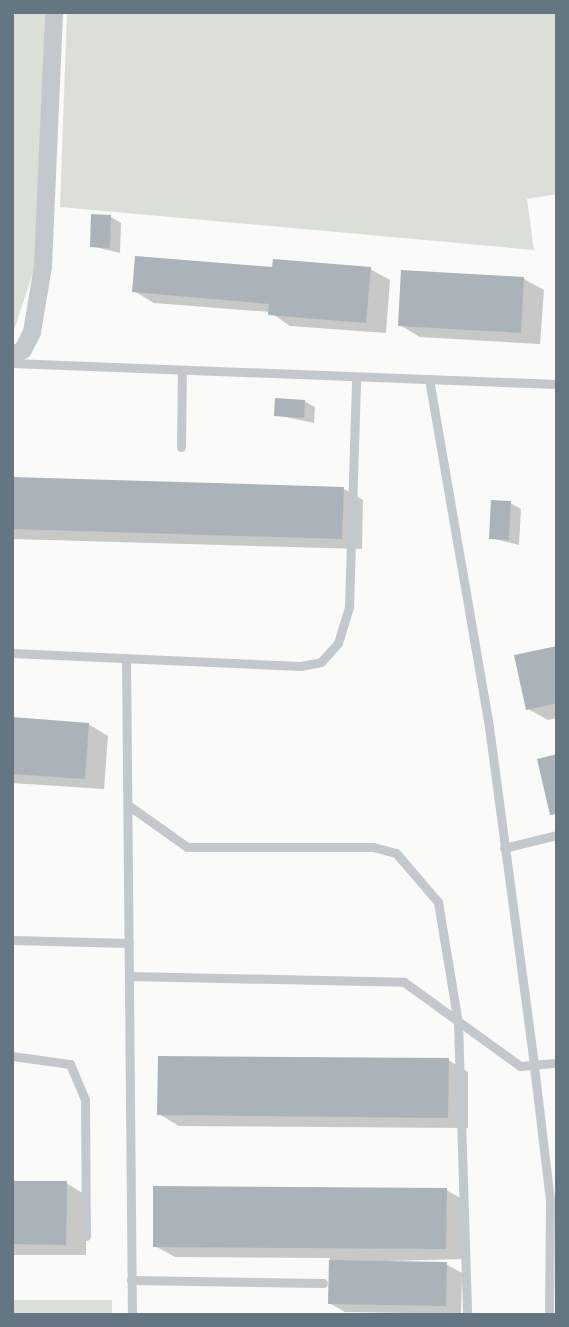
<!DOCTYPE html>
<style>
body{margin:0}
#map{position:relative;width:569px;height:1327px;overflow:hidden;background:#fafaf8;font-family:Cabin,sans-serif}
div>[style]{position:absolute}
.green>*{inset:0;background:#dadfd7}
.shadow>*{inset:0;background:#0003}
.building>*{inset:0;background:#aab3b9}
.service>*{height:9px;margin:-4.5px;padding:0 4.5px;transform-origin:4.5px;border-radius:4.5px;background:#c3c8cc}
.minor>*{height:18px;margin:-9px;padding:0 9px;transform-origin:9px;border-radius:9px;background:#c3c8cc}
span{translate:-50% -50%;white-space:nowrap;text-align:center;line-height:1.15;-webkit-text-stroke:7px #fff;paint-order:stroke}
.frame{position:absolute;inset:0;border:14px solid #657683;pointer-events:none}
</style>
<div id="map">
<div class="green">
<div style="clip-path:polygon(12px 12px,45px 12px,36px 264px,12px 336px)"></div>
<div style="clip-path:polygon(67px 12px,557px 12px,557px 194px,527px 199px,534px 250px,60px 207px)"></div>
<div style="clip-path:polygon(12px 1300px,112px 1300px,112px 1315px,12px 1315px)"></div>
</div>
<div class="shadow">
<div style="clip-path:polygon(111px 217px,121px 223px,120px 253px,91px 246px)"></div>
<div style="clip-path:polygon(370px 269px,390px 280px,386px 333px,290px 326px,270px 312px,154px 303px,134px 291px)"></div>
<div style="clip-path:polygon(524px 279px,544px 290px,540px 344px,420px 337px,400px 325px)"></div>
<div style="clip-path:polygon(304px 401px,315px 407px,314px 423px,276px 415px)"></div>
<div style="clip-path:polygon(12px 478px,344px 489px,363px 500px,362px 549px,12px 539px)"></div>
<div style="clip-path:polygon(510px 503px,521px 509px,519px 545px,491px 538px)"></div>
<div style="clip-path:polygon(557px 648px,557px 718px,548px 720px,528px 709px)"></div>
<div style="clip-path:polygon(12px 719px,88px 724px,108px 736px,104px 789px,12px 783px)"></div>
<div style="clip-path:polygon(448px 1060px,468px 1072px,468px 1128px,179px 1126px,159px 1114px)"></div>
<div style="clip-path:polygon(12px 1183px,66px 1183px,86px 1195px,86px 1255px,12px 1255px)"></div>
<div style="clip-path:polygon(446px 1190px,466px 1201px,465px 1259px,346px 1262px,446px 1264px,462px 1273px,461px 1314px,345px 1312px,329px 1303px,330px 1258px,175px 1257px,155px 1246px)"></div>
</div>
<div class="building">
<div style="clip-path:polygon(91px 214px,111px 215px,110px 248px,90px 247px)"></div>
<div style="clip-path:polygon(135px 256px,272px 267px,273px 259px,371px 267px,366px 323px,268px 315px,269px 304px,132px 292px)"></div>
<div style="clip-path:polygon(401px 270px,524px 277px,521px 333px,398px 326px)"></div>
<div style="clip-path:polygon(275px 398px,305px 400px,304px 418px,274px 416px)"></div>
<div style="clip-path:polygon(12px 477px,344px 487px,342px 539px,12px 529px)"></div>
<div style="clip-path:polygon(491px 500px,511px 501px,509px 540px,489px 539px)"></div>
<div style="clip-path:polygon(557px 646px,557px 703px,526px 710px,514px 655px)"></div>
<div style="clip-path:polygon(12px 717px,89px 723px,85px 779px,12px 774px)"></div>
<div style="clip-path:polygon(557px 754px,557px 814px,550px 815px,537px 759px)"></div>
<div style="clip-path:polygon(158px 1056px,449px 1058px,448px 1118px,157px 1115px)"></div>
<div style="clip-path:polygon(12px 1181px,67px 1181px,66px 1245px,12px 1244px)"></div>
<div style="clip-path:polygon(153px 1186px,447px 1188px,446px 1249px,153px 1247px)"></div>
<div style="clip-path:polygon(329px 1260px,447px 1262px,446px 1306px,328px 1304px)"></div>
</div>
<div class="service">
<div style="left:12px;top:363px;width:545px;rotate:2.21deg"></div>
<div style="left:429px;top:379px;width:353px;rotate:80.2deg"></div>
<div style="left:489px;top:727px;width:342px;rotate:82.4deg"></div>
<div style="left:534px;top:1066px;width:136px;rotate:83.2deg"></div>
<div style="left:550px;top:1201px;width:114px;rotate:90.5deg"></div>
<div style="left:181px;top:447px;width:77px;rotate:-89.3deg"></div>
<div style="left:12px;top:653px;width:289px;rotate:2.6deg"></div>
<div style="left:301px;top:666px;width:20px;rotate:-11deg"></div>
<div style="left:321px;top:662px;width:25px;rotate:-48deg"></div>
<div style="left:338px;top:643px;width:39px;rotate:-73deg"></div>
<div style="left:349px;top:606px;width:229px;rotate:-88.2deg"></div>
<div style="left:126px;top:658px;width:657px;rotate:89.48deg"></div>
<div style="left:128px;top:805px;width:72px;rotate:35.4deg"></div>
<div style="left:187px;top:847px;width:186px"></div>
<div style="left:373px;top:847px;width:24px;rotate:15deg"></div>
<div style="left:396px;top:853px;width:65px;rotate:49.4deg"></div>
<div style="left:438px;top:902px;width:123px;rotate:80.6deg"></div>
<div style="left:458px;top:1023px;width:292px;rotate:88.2deg"></div>
<div style="left:504px;top:848px;width:55px;rotate:-13.8deg"></div>
<div style="left:12px;top:940px;width:117px;rotate:1.5deg"></div>
<div style="left:129px;top:976px;width:275px;rotate:1.2deg"></div>
<div style="left:404px;top:982px;width:143px;rotate:35.9deg"></div>
<div style="left:520px;top:1066px;width:37px;rotate:-5deg"></div>
<div style="left:12px;top:1056px;width:59px;rotate:7.9deg"></div>
<div style="left:70px;top:1064px;width:39px;rotate:67deg"></div>
<div style="left:85px;top:1100px;width:136px;rotate:89.6deg"></div>
<div style="left:131px;top:1280px;width:192px;rotate:0.9deg"></div>
</div>
<div class="minor">
<div style="left:12px;top:355px;width:12px;rotate:-24deg"></div>
<div style="left:23px;top:350px;width:20px;rotate:-63deg"></div>
<div style="left:32px;top:332px;width:67px;rotate:-80.5deg"></div>
<div style="left:43px;top:266px;width:254px;rotate:-87.5deg"></div>
</div>
<div class="frame"></div>
</div>
